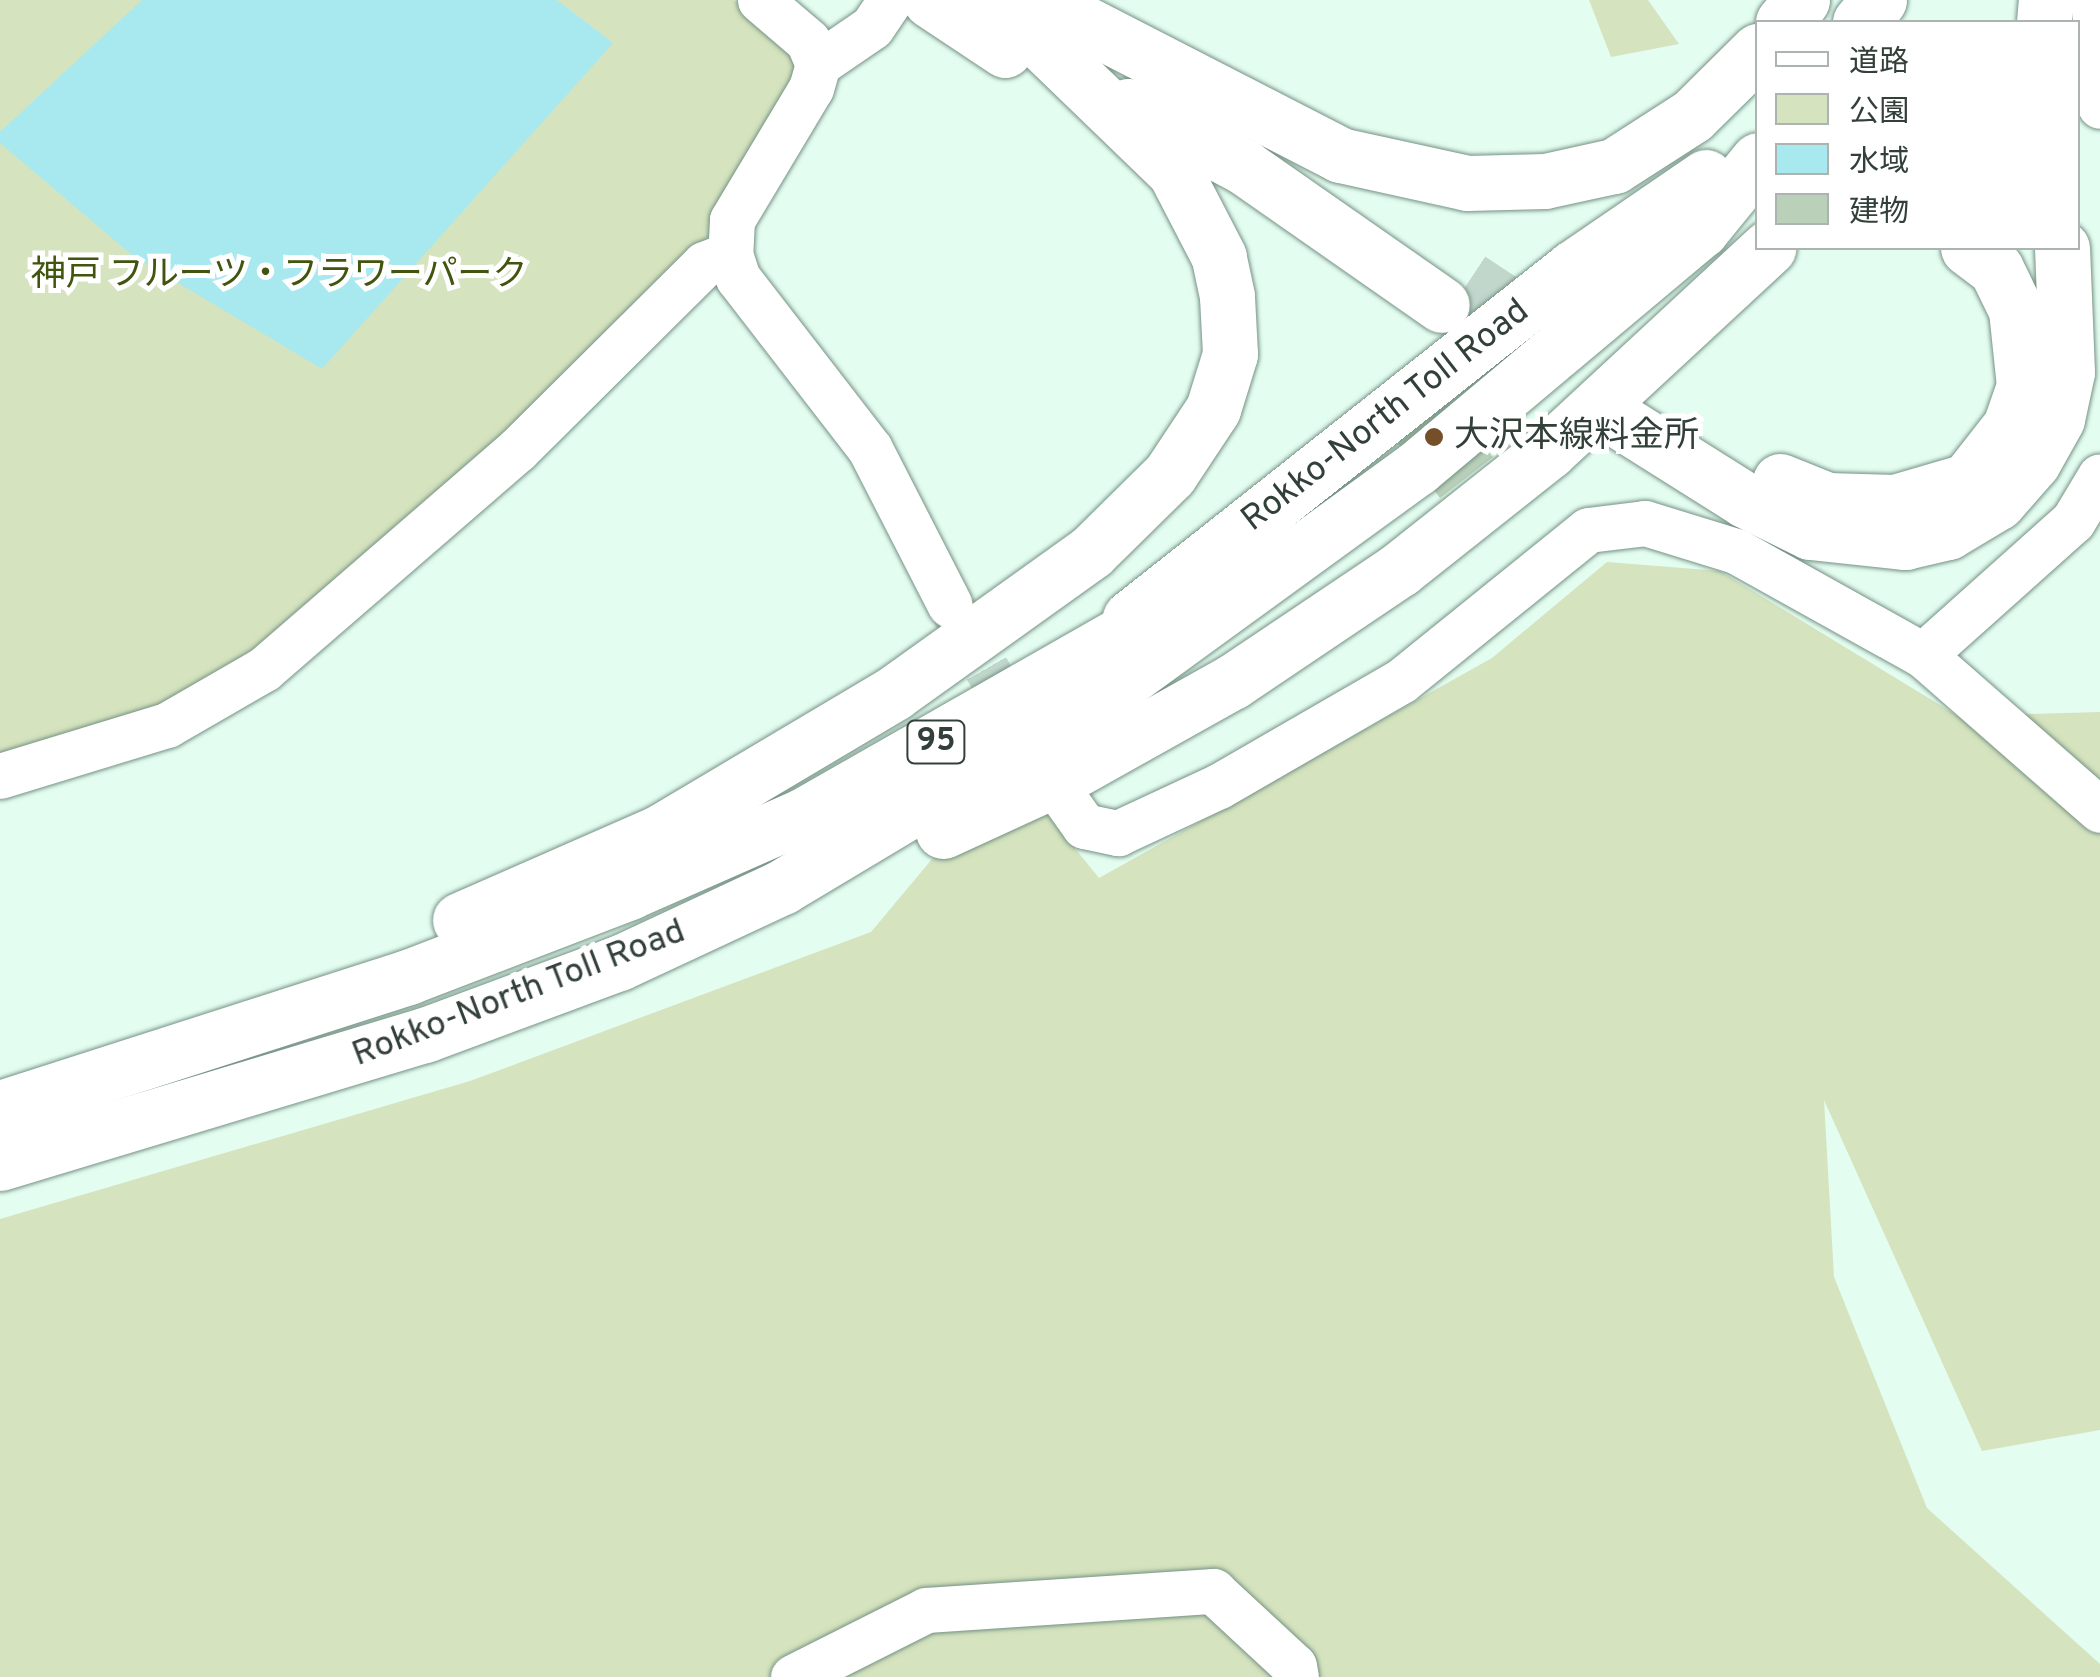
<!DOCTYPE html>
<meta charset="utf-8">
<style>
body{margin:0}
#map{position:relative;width:2100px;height:1677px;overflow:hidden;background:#e4fdf1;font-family:Overpass,"Noto Sans JP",sans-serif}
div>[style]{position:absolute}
.green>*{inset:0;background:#d5e3be}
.water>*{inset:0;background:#a8e9f0}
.building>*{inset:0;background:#bad0b9}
.minor-tunnel>*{height:45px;margin-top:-22.5px;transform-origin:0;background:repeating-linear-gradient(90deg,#c1d7cc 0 45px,transparent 0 67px)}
.major-tunnel>*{height:55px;margin-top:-27.5px;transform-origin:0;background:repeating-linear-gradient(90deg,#c1d7cc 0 55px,transparent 0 83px)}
.roads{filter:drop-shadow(0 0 2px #759284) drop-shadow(0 0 2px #759284)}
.minor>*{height:45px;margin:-22.5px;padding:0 22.5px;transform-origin:22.5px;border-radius:22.5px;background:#fff}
.major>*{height:55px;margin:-27.5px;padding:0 27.5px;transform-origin:27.5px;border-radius:27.5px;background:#fff}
.dots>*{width:28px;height:28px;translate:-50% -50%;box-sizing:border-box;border:5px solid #fff;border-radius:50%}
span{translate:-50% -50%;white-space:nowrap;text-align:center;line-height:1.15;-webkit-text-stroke:10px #fff;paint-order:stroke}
.shield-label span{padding:2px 8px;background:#fff;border:2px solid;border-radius:8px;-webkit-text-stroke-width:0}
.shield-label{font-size:32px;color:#33403a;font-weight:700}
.park-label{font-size:35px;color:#41550e}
.street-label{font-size:35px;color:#33403a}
.poi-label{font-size:35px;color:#33403a}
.left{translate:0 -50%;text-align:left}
.legend{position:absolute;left:1755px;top:20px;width:325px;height:230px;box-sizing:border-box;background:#fff;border:2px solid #adb3b0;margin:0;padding:12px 18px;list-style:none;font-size:30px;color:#33403a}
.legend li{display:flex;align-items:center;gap:20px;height:50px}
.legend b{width:50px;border:2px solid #adb3b0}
</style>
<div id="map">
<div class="green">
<div style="clip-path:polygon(0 0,734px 0,806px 59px,720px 224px,569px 383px,254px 658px,153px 712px,0 756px)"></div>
<div style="clip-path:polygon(1589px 0,1648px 0,1679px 44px,1611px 57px)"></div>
<div style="clip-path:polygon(1607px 562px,1720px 571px,1958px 716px,2100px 712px,2100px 1430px,1982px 1451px,1824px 1100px,1834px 1277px,1927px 1508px,2100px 1664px,2100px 1677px,0 1677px,0 1219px,470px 1081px,871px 932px,978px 804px,1022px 783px,1099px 878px,1492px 658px)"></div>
</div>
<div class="water">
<div style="clip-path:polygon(142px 0,557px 0,613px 43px,322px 369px,133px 256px,0 143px,0 132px)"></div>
</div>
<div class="building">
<div style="clip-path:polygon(1425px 374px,1493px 457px,1440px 498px,1376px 415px)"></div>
</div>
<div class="minor-tunnel">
<div style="left:953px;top:610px;width:136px;rotate:60deg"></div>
</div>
<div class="major-tunnel">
<div style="left:1470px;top:279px;width:207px;rotate:33.4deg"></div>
</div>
<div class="roads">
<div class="minor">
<div style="left:760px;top:0;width:63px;rotate:40.5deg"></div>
<div style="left:808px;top:41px;width:25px;rotate:67deg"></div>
<div style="left:818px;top:64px;width:25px;rotate:106deg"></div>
<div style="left:811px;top:88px;width:154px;rotate:120.9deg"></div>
<div style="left:732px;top:220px;width:34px;rotate:93deg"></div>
<div style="left:730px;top:254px;width:25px;rotate:72deg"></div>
<div style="left:738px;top:278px;width:216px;rotate:52.3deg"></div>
<div style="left:870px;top:449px;width:175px;rotate:62.9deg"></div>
<div style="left:2094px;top:0;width:106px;rotate:86.8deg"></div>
<div style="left:818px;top:64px;width:65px;rotate:-34.4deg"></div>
<div style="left:872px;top:27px;width:32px;rotate:-56deg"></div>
<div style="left:1923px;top:655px;width:201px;rotate:-41.8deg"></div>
<div style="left:2073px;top:521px;width:52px;rotate:-59deg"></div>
<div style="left:0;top:776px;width:175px;rotate:-17deg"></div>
<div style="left:167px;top:725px;width:112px;rotate:-30deg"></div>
<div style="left:264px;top:669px;width:335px;rotate:-40.9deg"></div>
<div style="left:517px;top:450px;width:264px;rotate:-44.8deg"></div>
<div style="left:704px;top:264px;width:28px;rotate:-21deg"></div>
<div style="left:1055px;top:785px;width:50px;rotate:54.7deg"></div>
<div style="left:1084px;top:826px;width:35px;rotate:12deg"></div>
<div style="left:1118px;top:833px;width:111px;rotate:-25deg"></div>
<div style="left:1219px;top:786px;width:210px;rotate:-30deg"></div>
<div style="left:1401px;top:681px;width:240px;rotate:-38.9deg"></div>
<div style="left:1588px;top:530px;width:57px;rotate:-7deg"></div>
<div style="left:1645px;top:523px;width:95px;rotate:17.1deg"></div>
<div style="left:1736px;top:551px;width:214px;rotate:29.1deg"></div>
<div style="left:1923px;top:655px;width:235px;rotate:41.2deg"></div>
<div style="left:793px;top:1677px;width:149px;rotate:-26.7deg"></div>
<div style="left:926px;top:1610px;width:288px;rotate:-3.8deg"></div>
<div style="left:1213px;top:1591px;width:110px;rotate:42.8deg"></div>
<div style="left:1294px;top:1666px;width:11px;rotate:80deg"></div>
</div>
<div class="major">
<div style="left:930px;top:0;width:90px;rotate:33.7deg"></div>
<div style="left:1039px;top:0;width:339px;rotate:27.2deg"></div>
<div style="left:1340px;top:155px;width:130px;rotate:12.4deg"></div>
<div style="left:1467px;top:183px;width:78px;rotate:-1.5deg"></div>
<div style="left:1545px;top:181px;width:71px;rotate:-12.3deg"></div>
<div style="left:1614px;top:166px;width:93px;rotate:-32.7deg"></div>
<div style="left:1692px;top:116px;width:93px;rotate:-44.6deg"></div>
<div style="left:1783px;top:22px;width:29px;rotate:-49deg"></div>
<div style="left:1860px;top:22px;width:29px;rotate:-49deg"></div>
<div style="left:2044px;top:22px;width:22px;rotate:-85deg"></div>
<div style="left:1128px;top:106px;width:131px;rotate:27.7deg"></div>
<div style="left:1244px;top:167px;width:241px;rotate:34.9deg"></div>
<div style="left:1615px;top:418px;width:154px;rotate:32.2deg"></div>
<div style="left:1745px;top:500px;width:72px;rotate:26.2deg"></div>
<div style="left:1810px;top:532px;width:96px;rotate:6deg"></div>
<div style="left:1905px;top:542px;width:44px;rotate:-13.1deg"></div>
<div style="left:1948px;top:532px;width:58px;rotate:-31deg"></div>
<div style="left:1998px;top:502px;width:53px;rotate:-48.8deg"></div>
<div style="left:2033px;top:462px;width:49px;rotate:-60.8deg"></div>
<div style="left:2057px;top:419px;width:48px;rotate:-78deg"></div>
<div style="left:2067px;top:372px;width:124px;rotate:-92.3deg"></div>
<div style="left:1780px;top:481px;width:51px;rotate:22deg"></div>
<div style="left:1827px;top:500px;width:68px;rotate:1.7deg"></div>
<div style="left:1895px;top:502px;width:75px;rotate:-16.3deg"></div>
<div style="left:1967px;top:481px;width:70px;rotate:-52deg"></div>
<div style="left:2010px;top:426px;width:42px;rotate:-70.7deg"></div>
<div style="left:2024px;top:386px;width:76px;rotate:-96deg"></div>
<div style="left:2016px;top:310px;width:46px;rotate:-116deg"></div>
<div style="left:1996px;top:269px;width:35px;rotate:-143deg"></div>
<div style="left:1130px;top:618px;width:565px;rotate:-38.31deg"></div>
<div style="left:1573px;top:268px;width:161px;rotate:-34.4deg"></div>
<div style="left:943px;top:831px;width:139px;rotate:-24.7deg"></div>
<div style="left:1069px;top:773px;width:187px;rotate:-29.2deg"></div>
<div style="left:1232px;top:682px;width:202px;rotate:-33.9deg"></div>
<div style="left:1400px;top:569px;width:190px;rotate:-38.4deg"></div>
<div style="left:1549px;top:451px;width:299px;rotate:-42.8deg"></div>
<div style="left:460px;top:920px;width:219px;rotate:-23.7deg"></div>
<div style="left:660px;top:832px;width:272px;rotate:-30.7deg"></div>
<div style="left:894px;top:693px;width:242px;rotate:-35.6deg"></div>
<div style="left:1091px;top:552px;width:111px;rotate:-44.6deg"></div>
<div style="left:1170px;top:474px;width:78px;rotate:-56.5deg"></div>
<div style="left:1213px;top:409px;width:58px;rotate:-72.8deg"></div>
<div style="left:1230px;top:354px;width:58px;rotate:-93deg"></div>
<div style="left:1227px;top:296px;width:40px;rotate:-102deg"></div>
<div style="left:1219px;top:257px;width:96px;rotate:-117.4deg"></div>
<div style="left:1175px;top:172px;width:203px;rotate:-136deg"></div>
<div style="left:1029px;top:31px;width:57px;rotate:-147.1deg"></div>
<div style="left:0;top:1108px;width:429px;rotate:-17.8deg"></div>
<div style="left:408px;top:977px;width:237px;rotate:-21deg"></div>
<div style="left:629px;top:892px;width:191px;rotate:-23.7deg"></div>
<div style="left:804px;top:815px;width:420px;rotate:-29.7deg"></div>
<div style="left:0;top:1163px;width:444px;rotate:-16.8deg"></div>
<div style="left:425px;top:1035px;width:207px;rotate:-20.4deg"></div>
<div style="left:619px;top:963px;width:180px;rotate:-25deg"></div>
<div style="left:782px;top:887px;width:382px;rotate:-30.9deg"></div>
<div style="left:1110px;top:691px;width:379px;rotate:-36deg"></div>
<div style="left:1417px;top:468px;width:371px;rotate:-40deg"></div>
<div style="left:1701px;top:230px;width:90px;rotate:-50.8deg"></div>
</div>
</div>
<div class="dots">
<div style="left:1434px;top:437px;background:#744f2a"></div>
</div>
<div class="shield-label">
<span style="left:936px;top:742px">95</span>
</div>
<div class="park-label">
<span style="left:279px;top:276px">神戸 フルーツ・フラワーパーク</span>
</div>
<div class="street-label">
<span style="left:1386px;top:416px;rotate:-38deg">Rokko-North Toll Road</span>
<span style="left:519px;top:994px;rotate:-21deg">Rokko-North Toll Road</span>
</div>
<div class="poi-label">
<span class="left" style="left:1454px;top:437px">大沢本線料金所</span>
</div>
<ul class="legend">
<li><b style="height:12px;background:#fff"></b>道路</li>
<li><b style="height:28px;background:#d5e3be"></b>公園</li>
<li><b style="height:28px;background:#a8e9f0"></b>水域</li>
<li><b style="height:28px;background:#bad0b9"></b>建物</li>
</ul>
</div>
